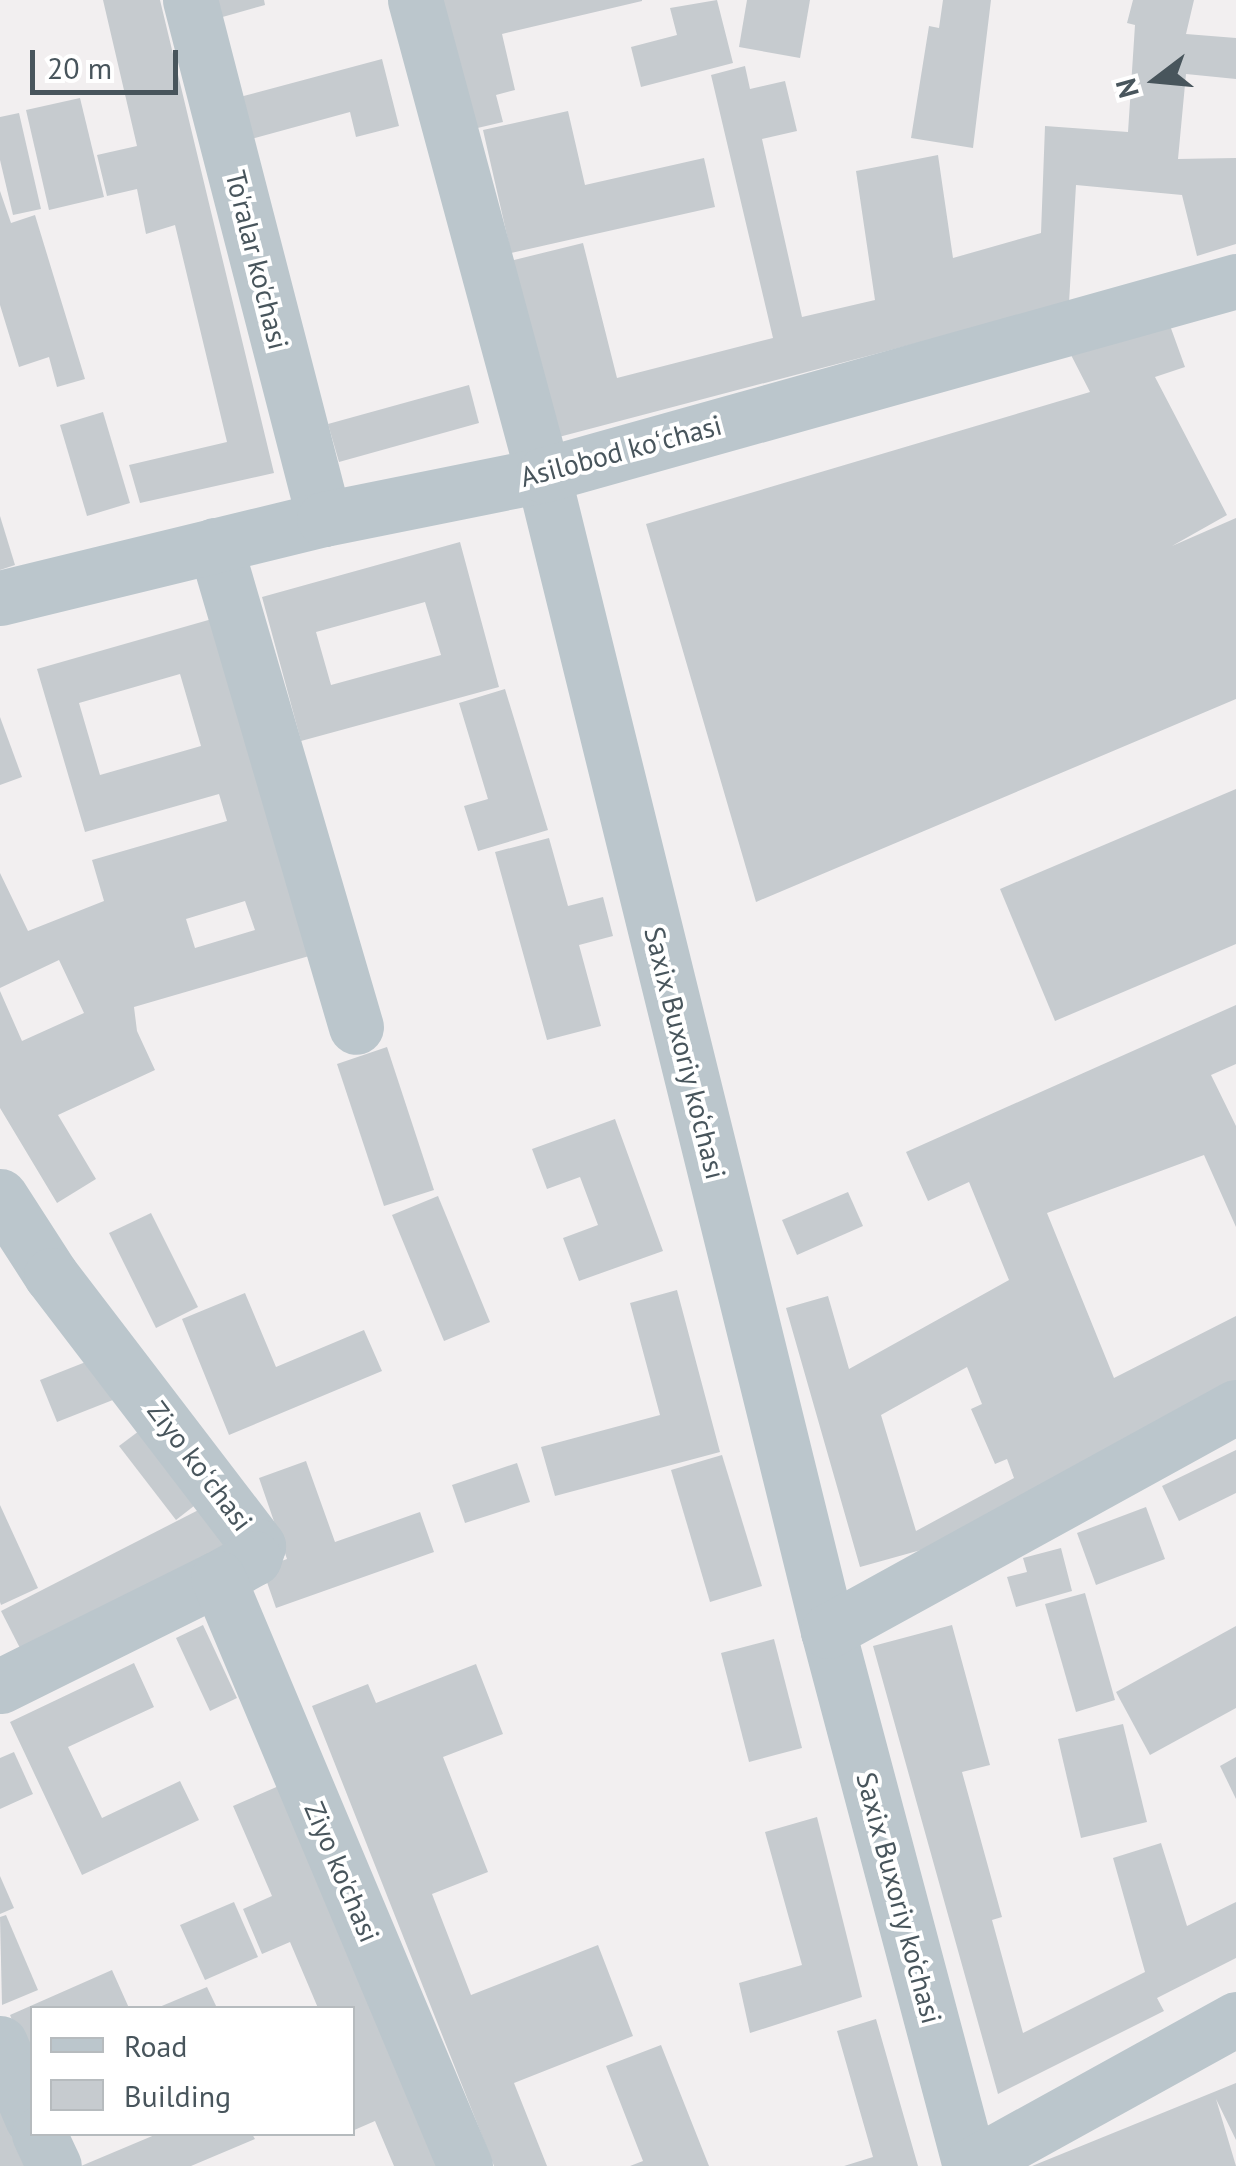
<!DOCTYPE html>
<meta charset="utf-8">
<style>
body{margin:0}
#map{position:relative;width:1236px;height:2166px;overflow:hidden;background:#f2eff0;font-family:"PT Sans",sans-serif}
div>[style]{position:absolute}
.building>*{inset:0;background:#c6cbcf}
.minor>*{height:55px;margin:-27.5px;padding:0 27.5px;transform-origin:27.5px;border-radius:27.5px;background:#bbc6cc}
span{translate:-50% -50%;white-space:nowrap;text-align:center;line-height:1.15;-webkit-text-stroke:8px #fff;paint-order:stroke}
.street-label{font-size:28px;color:#48555c}
.legend{position:absolute;left:30px;top:2006px;width:325px;height:130px;box-sizing:border-box;background:#fff;border:2px solid #b6bbbe;margin:0;padding:12px 18px;list-style:none;font-size:30px;color:#48555c}
.legend li{display:flex;align-items:center;gap:20px;height:50px}
.legend b{width:50px;border:2px solid #b6bbbe}
.north{position:absolute;left:1106px;top:30px;width:100px;height:100px;-webkit-text-stroke:8px #fff;paint-order:stroke;rotate:254deg;font-size:28px;font-weight:700;line-height:40px;text-align:center;color:#48555c}
.north::after{content:'';display:block;margin:auto;width:35px;height:45px;background:#48555c;clip-path:polygon(50% 0,100% 100%,50% 72%,0 100%)}
.scale{position:absolute;left:30px;top:50px;width:148px;height:45px;box-sizing:border-box;border:5px solid #48555c;border-top:0;padding-left:12px;font-size:30px;line-height:35px;white-space:nowrap;color:#48555c;-webkit-text-stroke:8px #fff;paint-order:stroke}
</style>
<div id="map">
<div class="building">
<div style="clip-path:polygon(103px 0,160px 0,274px 473px,140px 503px,129px 465px,227px 442px,175px 225px,146px 234px,137px 189px,107px 196px,97px 155px,137px 146px)"></div>
<div style="clip-path:polygon(214px 0,264px 0,265px 5px,219px 18px)"></div>
<div style="clip-path:polygon(437px 0,642px 0,642px 1px,502px 34px,515px 90px,496px 95px,503px 122px,469px 130px)"></div>
<div style="clip-path:polygon(717px 0,733px 63px,641px 87px,631px 47px,677px 35px,670px 8px)"></div>
<div style="clip-path:polygon(747px 0,810px 0,800px 58px,739px 47px)"></div>
<div style="clip-path:polygon(943px 0,991px 0,973px 148px,911px 138px,929px 26px,939px 28px)"></div>
<div style="clip-path:polygon(1133px 0,1194px 0,1186px 34px,1236px 38px,1236px 79px,1186px 74px,1178px 159px,1236px 158px,1236px 244px,1197px 256px,1182px 195px,1076px 185px,1069px 303px,555px 438px,510px 261px,583px 243px,617px 378px,773px 338px,711px 75px,745px 66px,750px 89px,785px 81px,797px 131px,762px 139px,802px 317px,875px 300px,856px 171px,938px 155px,953px 258px,1041px 233px,1045px 126px,1128px 132px,1135px 25px,1127px 23px)"></div>
<div style="clip-path:polygon(382px 59px,399px 126px,356px 137px,350px 112px,248px 140px,236px 98px)"></div>
<div style="clip-path:polygon(80px 98px,104px 197px,49px 210px,26px 110px)"></div>
<div style="clip-path:polygon(568px 111px,585px 185px,704px 158px,715px 207px,511px 253px,483px 130px)"></div>
<div style="clip-path:polygon(19px 113px,41px 209px,13px 215px,0 160px,0 117px)"></div>
<div style="clip-path:polygon(0 191px,11px 223px,35px 215px,85px 379px,57px 387px,49px 357px,19px 367px,0 305px)"></div>
<div style="clip-path:polygon(1168px 320px,1185px 367px,1155px 377px,1227px 515px,1172px 546px,1236px 518px,1236px 699px,756px 902px,646px 524px,1090px 392px,1071px 355px)"></div>
<div style="clip-path:polygon(469px 385px,479px 423px,339px 462px,328px 424px)"></div>
<div style="clip-path:polygon(103px 412px,130px 503px,87px 516px,60px 425px)"></div>
<div style="clip-path:polygon(0 516px,15px 565px,0 570px)"></div>
<div style="clip-path:polygon(evenodd,460px 542px,499px 687px,301px 741px,262px 597px,460px 542px,425px 602px,441px 655px,331px 685px,316px 632px,425px 602px)"></div>
<div style="clip-path:polygon(evenodd,219px 617px,316px 954px,134px 1007px,137px 1031px,155px 1070px,58px 1115px,96px 1179px,57px 1203px,0 1108px,0 991px,22px 1041px,84px 1013px,59px 960px,0 988px,0 873px,28px 931px,104px 901px,92px 860px,227px 821px,219px 794px,85px 832px,37px 669px,219px 617px,180px 674px,201px 746px,100px 775px,79px 703px,180px 674px,219px 617px,245px 901px,255px 930px,195px 948px,186px 919px,245px 901px)"></div>
<div style="clip-path:polygon(505px 689px,548px 830px,478px 851px,464px 806px,488px 799px,459px 703px)"></div>
<div style="clip-path:polygon(0 717px,22px 777px,0 785px)"></div>
<div style="clip-path:polygon(1236px 789px,1236px 944px,1055px 1021px,1000px 889px)"></div>
<div style="clip-path:polygon(549px 838px,568px 906px,603px 897px,613px 936px,579px 945px,601px 1026px,547px 1040px,495px 852px)"></div>
<div style="clip-path:polygon(evenodd,1236px 1005px,1236px 1064px,1211px 1075px,1236px 1126px,1236px 1227px,1204px 1155px,1047px 1213px,1114px 1378px,1236px 1316px,1236px 1390px,921px 1550px,860px 1567px,786px 1308px,828px 1296px,849px 1369px,1009px 1280px,969px 1182px,928px 1201px,906px 1152px,1236px 1005px,967px 1367px,982px 1404px,971px 1409px,995px 1464px,1007px 1459px,1014px 1478px,916px 1531px,881px 1415px,967px 1367px)"></div>
<div style="clip-path:polygon(387px 1047px,434px 1190px,384px 1206px,337px 1064px)"></div>
<div style="clip-path:polygon(615px 1119px,663px 1251px,579px 1281px,563px 1238px,598px 1225px,580px 1177px,547px 1189px,532px 1149px)"></div>
<div style="clip-path:polygon(848px 1192px,863px 1226px,797px 1255px,782px 1220px)"></div>
<div style="clip-path:polygon(438px 1196px,490px 1322px,444px 1341px,392px 1215px)"></div>
<div style="clip-path:polygon(151px 1213px,198px 1307px,156px 1328px,109px 1233px)"></div>
<div style="clip-path:polygon(677px 1290px,720px 1452px,555px 1496px,541px 1447px,660px 1415px,630px 1303px)"></div>
<div style="clip-path:polygon(245px 1293px,276px 1367px,364px 1330px,382px 1371px,229px 1435px,182px 1319px)"></div>
<div style="clip-path:polygon(106px 1354px,123px 1396px,57px 1422px,40px 1380px)"></div>
<div style="clip-path:polygon(151px 1422px,208px 1495px,176px 1520px,119px 1446px)"></div>
<div style="clip-path:polygon(1236px 1450px,1236px 1493px,1179px 1521px,1162px 1486px)"></div>
<div style="clip-path:polygon(722px 1455px,762px 1586px,710px 1602px,671px 1470px)"></div>
<div style="clip-path:polygon(306px 1461px,335px 1542px,420px 1512px,434px 1552px,276px 1608px,262px 1568px,287px 1559px,259px 1478px)"></div>
<div style="clip-path:polygon(517px 1463px,530px 1502px,465px 1523px,452px 1485px)"></div>
<div style="clip-path:polygon(218px 1500px,239px 1539px,22px 1652px,1px 1611px)"></div>
<div style="clip-path:polygon(0 1505px,38px 1588px,1px 1605px,0 1602px)"></div>
<div style="clip-path:polygon(1146px 1507px,1165px 1559px,1096px 1585px,1077px 1533px)"></div>
<div style="clip-path:polygon(1061px 1548px,1072px 1591px,1016px 1607px,1007px 1577px,1027px 1572px,1023px 1558px)"></div>
<div style="clip-path:polygon(1085px 1593px,1115px 1700px,1076px 1712px,1045px 1604px)"></div>
<div style="clip-path:polygon(203px 1625px,237px 1698px,210px 1711px,176px 1638px)"></div>
<div style="clip-path:polygon(952px 1625px,990px 1765px,962px 1772px,1002px 1917px,992px 1920px,1023px 2033px,1145px 1972px,1113px 1858px,1161px 1843px,1187px 1926px,1236px 1902px,1236px 1958px,1157px 1998px,1164px 2011px,998px 2094px,873px 1646px)"></div>
<div style="clip-path:polygon(1236px 1626px,1236px 1708px,1150px 1755px,1116px 1692px)"></div>
<div style="clip-path:polygon(774px 1639px,802px 1748px,749px 1762px,721px 1653px)"></div>
<div style="clip-path:polygon(134px 1663px,154px 1707px,68px 1747px,102px 1818px,180px 1781px,199px 1820px,82px 1875px,10px 1722px)"></div>
<div style="clip-path:polygon(476px 1664px,503px 1734px,443px 1757px,488px 1872px,432px 1894px,471px 1995px,598px 1945px,633px 2036px,514px 2083px,547px 2166px,494px 2166px,312px 1706px,368px 1684px,376px 1703px)"></div>
<div style="clip-path:polygon(1123px 1724px,1147px 1822px,1081px 1838px,1058px 1739px)"></div>
<div style="clip-path:polygon(14px 1752px,33px 1794px,0 1809px,0 1758px)"></div>
<div style="clip-path:polygon(1236px 1757px,1236px 1799px,1220px 1766px)"></div>
<div style="clip-path:polygon(281px 1785px,444px 2166px,394px 2166px,375px 2121px,352px 2131px,352px 2008px,318px 2008px,290px 1942px,262px 1954px,243px 1909px,272px 1896px,233px 1806px)"></div>
<div style="clip-path:polygon(817px 1817px,862px 1997px,750px 2033px,739px 1983px,802px 1965px,765px 1832px)"></div>
<div style="clip-path:polygon(0 1876px,14px 1908px,0 1914px)"></div>
<div style="clip-path:polygon(234px 1902px,258px 1957px,205px 1980px,180px 1925px)"></div>
<div style="clip-path:polygon(6px 1915px,38px 1990px,2px 2005px,0 1917px)"></div>
<div style="clip-path:polygon(112px 1970px,129px 2008px,32px 2008px,32px 2067px,10px 2015px)"></div>
<div style="clip-path:polygon(207px 1987px,217px 2008px,157px 2008px)"></div>
<div style="clip-path:polygon(876px 2019px,918px 2166px,844px 2166px,873px 2157px,837px 2031px)"></div>
<div style="clip-path:polygon(661px 2045px,709px 2166px,630px 2166px,643px 2161px,606px 2066px)"></div>
<div style="clip-path:polygon(0 2071px,41px 2166px,0 2166px)"></div>
<div style="clip-path:polygon(1236px 2083px,1236px 2140px,1216px 2099px,1236px 2166px,1032px 2166px)"></div>
<div style="clip-path:polygon(157px 2134px,252px 2134px,255px 2139px,191px 2166px,81px 2166px)"></div>
</div>
<div class="minor">
<div style="left:190px;top:0;width:536px;rotate:75.52deg"></div>
<div style="left:415px;top:0;width:492px;rotate:74.9deg"></div>
<div style="left:543px;top:475px;width:1191px;rotate:76.15deg"></div>
<div style="left:828px;top:1631px;width:554px;rotate:75.14deg"></div>
<div style="left:215px;top:545px;width:502px;rotate:73.69deg"></div>
<div style="left:0;top:598px;width:333px;rotate:-13.7deg"></div>
<div style="left:324px;top:519px;width:223px;rotate:-11.4deg"></div>
<div style="left:543px;top:475px;width:720px;rotate:-15.64deg"></div>
<div style="left:0;top:1196px;width:94px;rotate:57.2deg"></div>
<div style="left:51px;top:1275px;width:341px;rotate:52.6deg"></div>
<div style="left:258px;top:1546px;width:13px;rotate:108deg"></div>
<div style="left:254px;top:1558px;width:41px;rotate:150.9deg"></div>
<div style="left:218px;top:1578px;width:243px;rotate:153.6deg"></div>
<div style="left:218px;top:1578px;width:638px;rotate:67.21deg"></div>
<div style="left:828px;top:1631px;width:465px;rotate:-28.8deg"></div>
<div style="left:0;top:2043px;width:82px;rotate:66.9deg"></div>
<div style="left:39px;top:2134px;width:35px;rotate:65deg"></div>
<div style="left:970px;top:2166px;width:304px;rotate:-28.9deg"></div>
</div>
<div class="street-label">
<span style="left:257px;top:260px;rotate:76deg">To'ralar ko'chasi</span>
<span style="left:621px;top:451px;rotate:-15deg">Asilobod koʻchasi</span>
<span style="left:685px;top:1053px;rotate:76deg">Saxix Buxoriy ko‘chasi</span>
<span style="left:200px;top:1466px;rotate:53deg">Ziyo koʻchasi</span>
<span style="left:342px;top:1872px;rotate:67deg">Ziyo ko'chasi</span>
<span style="left:899px;top:1898px;rotate:75deg">Saxix Buxoriy ko‘chasi</span>
</div>
<ul class="legend">
<li><b style="height:12px;background:#bbc6cc"></b>Road</li>
<li><b style="height:28px;background:#c6cbcf"></b>Building</li>
</ul>
<div class="north">N</div>
<div class="scale">20 m</div>
</div>
